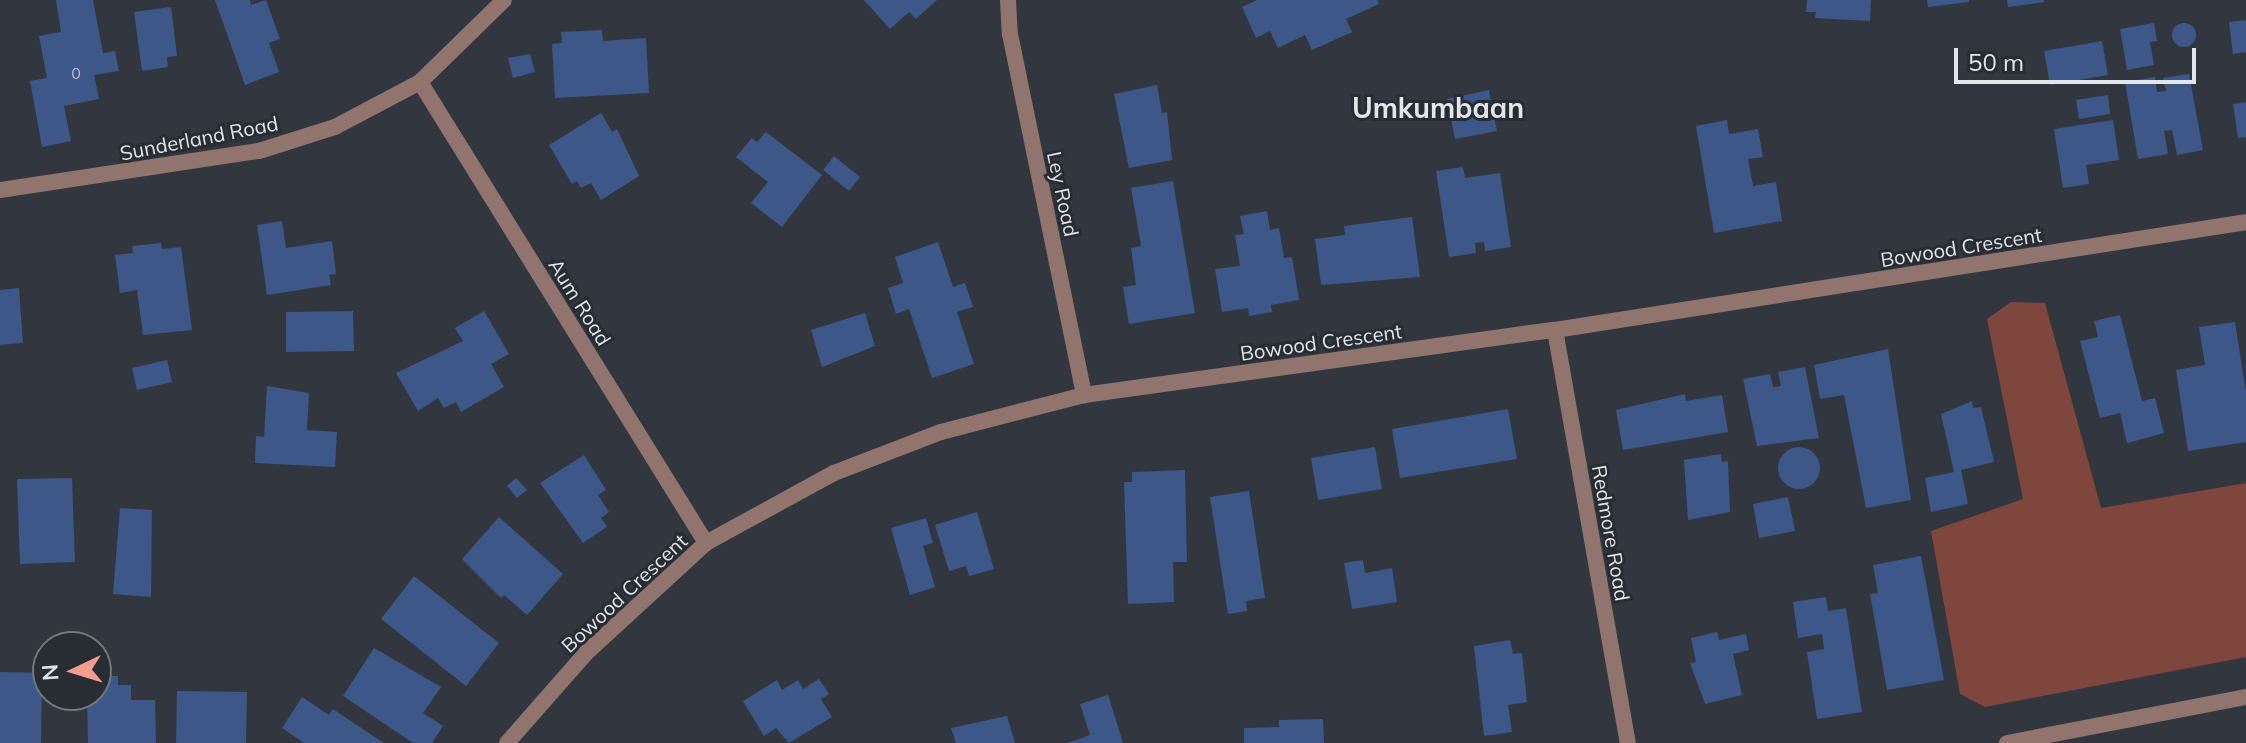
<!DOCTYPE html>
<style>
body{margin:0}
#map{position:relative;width:2246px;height:743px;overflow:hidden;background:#32373f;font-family:Mulish,sans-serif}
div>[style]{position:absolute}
.green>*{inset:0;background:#7e463d}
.building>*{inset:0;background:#3c5788}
.round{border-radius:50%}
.street>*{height:16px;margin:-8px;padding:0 8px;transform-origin:8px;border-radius:8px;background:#92746e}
span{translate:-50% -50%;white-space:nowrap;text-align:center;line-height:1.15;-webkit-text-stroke:6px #282d34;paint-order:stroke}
.number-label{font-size:16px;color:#b8c2d2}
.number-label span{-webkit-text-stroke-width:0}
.street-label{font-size:20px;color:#e2e5ea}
.district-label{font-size:28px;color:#e2e5ea;font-weight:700}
.north{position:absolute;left:32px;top:631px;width:80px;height:80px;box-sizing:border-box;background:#282d34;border:2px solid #72777d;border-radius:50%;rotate:266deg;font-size:22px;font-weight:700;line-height:32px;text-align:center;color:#e2e5ea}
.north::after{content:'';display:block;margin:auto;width:28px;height:36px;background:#f49d8d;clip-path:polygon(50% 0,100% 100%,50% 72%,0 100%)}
.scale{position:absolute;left:1954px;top:48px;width:242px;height:36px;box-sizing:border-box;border:4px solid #e2e5ea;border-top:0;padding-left:10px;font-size:24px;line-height:28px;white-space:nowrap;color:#e2e5ea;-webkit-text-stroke:6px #282d34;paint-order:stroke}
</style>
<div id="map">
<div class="green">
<div style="clip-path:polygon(2011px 302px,2045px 303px,2101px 508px,2246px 483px,2246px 657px,1985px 707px,1960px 694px,1931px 531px,2023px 499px,1987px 319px)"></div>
</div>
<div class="building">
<div style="clip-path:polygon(56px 0,93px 0,103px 53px,115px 51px,119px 71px,94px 75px,99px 99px,64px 106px,71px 141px,42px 147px,30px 81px,47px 78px,39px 36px,61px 32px)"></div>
<div style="clip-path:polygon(215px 0,250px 0,251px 5px,266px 0,280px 39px,269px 43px,279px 72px,245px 85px)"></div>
<div style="clip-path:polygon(864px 0,937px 0,916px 19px,909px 12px,890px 29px)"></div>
<div style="clip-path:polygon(1257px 0,1377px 0,1379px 4px,1346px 19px,1352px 32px,1312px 50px,1305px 35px,1278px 48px,1270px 31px,1256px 38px,1242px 7px)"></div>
<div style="clip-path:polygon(1807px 0,1871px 0,1870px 21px,1815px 18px,1816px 12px,1806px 12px)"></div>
<div style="clip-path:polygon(1927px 0,1969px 0,1969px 2px,1928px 7px)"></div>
<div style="clip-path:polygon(2007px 0,2044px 0,2044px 2px,2008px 7px)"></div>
<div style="clip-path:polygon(171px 7px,177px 56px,167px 57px,168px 67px,142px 71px,134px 12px)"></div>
<div style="clip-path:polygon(2246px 20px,2246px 52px,2233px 54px,2229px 22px)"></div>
<div class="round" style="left:2172px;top:23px;width:24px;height:24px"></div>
<div style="clip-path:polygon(2154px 23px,2157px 41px,2150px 42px,2154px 65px,2127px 70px,2120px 29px)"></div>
<div style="clip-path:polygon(602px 30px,603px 41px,646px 38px,649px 93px,555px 98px,552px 44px,562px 43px,561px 32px)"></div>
<div style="clip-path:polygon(2102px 41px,2108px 75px,2050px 85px,2044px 51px)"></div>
<div style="clip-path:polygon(530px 54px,535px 72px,513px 78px,508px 58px)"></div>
<div style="clip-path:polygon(2189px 74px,2203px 150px,2177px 155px,2172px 130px,2164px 131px,2168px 154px,2138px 159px,2125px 82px,2155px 77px,2157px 92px,2166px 91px,2163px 78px)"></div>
<div style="clip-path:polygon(1157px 85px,1162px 113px,1167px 112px,1172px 160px,1129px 168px,1114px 94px)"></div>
<div style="clip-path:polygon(1489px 90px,1497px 131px,1455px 139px,1447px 99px)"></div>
<div style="clip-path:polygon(2108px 95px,2110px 114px,2079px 119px,2076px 100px)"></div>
<div style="clip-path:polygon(2246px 102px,2246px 137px,2238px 138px,2233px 104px)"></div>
<div style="clip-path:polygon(601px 113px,612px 132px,617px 129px,639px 176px,601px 200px,591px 183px,581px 188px,577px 181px,572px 184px,549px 145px)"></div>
<div style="clip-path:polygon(1727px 120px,1729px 134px,1758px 129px,1763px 157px,1748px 159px,1753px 186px,1776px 182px,1782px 221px,1714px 233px,1696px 126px)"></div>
<div style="clip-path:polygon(2113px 120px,2119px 160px,2086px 165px,2089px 184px,2063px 188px,2054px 129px)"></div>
<div style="clip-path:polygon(766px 132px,822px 175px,782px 227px,751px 203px,768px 182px,736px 157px,752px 138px,757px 142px)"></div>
<div style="clip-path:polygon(834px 156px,860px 177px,849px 191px,823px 170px)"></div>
<div style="clip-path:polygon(1463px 167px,1465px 178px,1500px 173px,1511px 247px,1485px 251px,1484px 242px,1475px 243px,1476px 253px,1449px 257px,1436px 171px)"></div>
<div style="clip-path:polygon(1173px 181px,1195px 313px,1129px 324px,1123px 287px,1136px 285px,1131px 248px,1141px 246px,1131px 188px)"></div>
<div style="clip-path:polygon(1267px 211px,1270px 230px,1279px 228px,1284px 258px,1292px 257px,1299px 300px,1271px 305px,1272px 312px,1249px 316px,1248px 308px,1222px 312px,1215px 269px,1240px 266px,1235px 235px,1244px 234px,1240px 216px)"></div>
<div style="clip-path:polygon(1412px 217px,1420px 277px,1321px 285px,1315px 239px,1345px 235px,1344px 226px)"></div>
<div style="clip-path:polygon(282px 221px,286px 248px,332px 241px,336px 274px,329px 275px,331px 285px,267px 295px,257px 225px)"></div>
<div style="clip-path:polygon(938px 242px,953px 287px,965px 283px,973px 307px,957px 312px,974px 364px,932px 378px,909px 309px,896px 314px,888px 288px,903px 283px,895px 257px)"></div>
<div style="clip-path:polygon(161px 243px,162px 249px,181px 247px,192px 330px,143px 335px,137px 290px,120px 293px,115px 255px,133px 253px,132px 246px)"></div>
<div style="clip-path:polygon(19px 288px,23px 343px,0 345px,0 290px)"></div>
<div style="clip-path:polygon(353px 311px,354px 351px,286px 352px,286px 312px)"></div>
<div style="clip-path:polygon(484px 311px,509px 354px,491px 364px,504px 387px,461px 412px,456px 402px,444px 408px,438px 398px,418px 411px,396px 373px,463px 341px,455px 328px)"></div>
<div style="clip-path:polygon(865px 313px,875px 346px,822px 367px,811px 330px)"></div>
<div style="clip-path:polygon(2120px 315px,2142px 401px,2155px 398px,2164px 433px,2127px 443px,2120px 413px,2100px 418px,2080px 341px,2098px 337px,2094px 321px)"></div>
<div style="clip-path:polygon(2235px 322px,2246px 393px,2246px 442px,2188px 451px,2176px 370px,2205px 365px,2199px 327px)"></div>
<div style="clip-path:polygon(1888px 349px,1911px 500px,1866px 508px,1844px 395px,1820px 399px,1814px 365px)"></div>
<div style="clip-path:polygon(167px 360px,172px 382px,137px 390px,132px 368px)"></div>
<div style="clip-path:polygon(1805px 367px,1819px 438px,1757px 446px,1743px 379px,1770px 374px,1773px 387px,1781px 386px,1778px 372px)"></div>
<div style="clip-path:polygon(267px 386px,309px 393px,307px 430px,337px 432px,335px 467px,255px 463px,256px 436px,264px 437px)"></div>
<div style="clip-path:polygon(1685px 394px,1686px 401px,1722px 395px,1728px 432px,1623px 450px,1616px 410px)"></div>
<div style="clip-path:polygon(1972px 401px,1973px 408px,1981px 407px,1994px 462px,1961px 470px,1968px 504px,1931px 512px,1925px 478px,1954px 472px,1941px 414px)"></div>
<div style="clip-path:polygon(1508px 409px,1517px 459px,1400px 478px,1392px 429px)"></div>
<div class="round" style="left:1778px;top:447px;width:42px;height:42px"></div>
<div style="clip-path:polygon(1375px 447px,1382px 489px,1318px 500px,1311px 458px)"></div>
<div style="clip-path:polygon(1721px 454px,1722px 462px,1728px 461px,1730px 512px,1688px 520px,1684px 460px)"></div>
<div style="clip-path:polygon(584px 455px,606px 490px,598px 495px,609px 512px,601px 518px,607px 527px,583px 543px,540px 483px)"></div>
<div style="clip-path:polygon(1185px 470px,1187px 562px,1173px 562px,1174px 602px,1128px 604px,1124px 482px,1132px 482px,1132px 472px)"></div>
<div style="clip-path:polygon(72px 478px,75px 562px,20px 564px,17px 479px)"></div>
<div style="clip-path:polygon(516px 478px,527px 490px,517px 498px,507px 486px)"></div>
<div style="clip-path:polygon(1249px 491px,1265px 598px,1246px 601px,1247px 611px,1228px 614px,1210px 497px)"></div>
<div style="clip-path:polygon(1788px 497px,1795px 531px,1759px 538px,1753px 504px)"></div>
<div style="clip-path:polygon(120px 508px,152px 510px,151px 597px,113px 594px)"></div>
<div style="clip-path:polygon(977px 512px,994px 569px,969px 576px,966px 566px,949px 571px,935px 525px)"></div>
<div style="clip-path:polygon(499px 517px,563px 574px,527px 615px,504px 595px,501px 598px,462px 559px)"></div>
<div style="clip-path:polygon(926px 518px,933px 543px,923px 546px,935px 587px,910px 595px,891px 528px)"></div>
<div style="clip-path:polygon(1921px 556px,1944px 680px,1887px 690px,1870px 594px,1878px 593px,1873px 565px)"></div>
<div style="clip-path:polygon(1363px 560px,1365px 573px,1392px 568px,1397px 602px,1352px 609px,1344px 563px)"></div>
<div style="clip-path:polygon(414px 576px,499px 643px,466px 686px,381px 619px)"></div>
<div style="clip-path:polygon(1826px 597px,1828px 611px,1846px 608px,1862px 712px,1817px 719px,1807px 652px,1824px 649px,1822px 634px,1798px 638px,1793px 602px)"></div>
<div style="clip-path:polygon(1717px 632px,1719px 640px,1746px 634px,1749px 650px,1733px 654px,1742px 695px,1705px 704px,1690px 663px,1696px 662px,1691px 638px)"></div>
<div style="clip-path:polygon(1510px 640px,1513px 654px,1522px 653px,1527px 702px,1508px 705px,1512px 732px,1484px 736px,1474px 646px)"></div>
<div style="clip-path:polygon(374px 648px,441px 687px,423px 713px,443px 726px,432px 743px,413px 743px,343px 696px)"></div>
<div style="clip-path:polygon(0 672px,42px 673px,41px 743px,0 743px)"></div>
<div style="clip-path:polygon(96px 676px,118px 676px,118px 685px,131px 685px,131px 700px,155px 700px,156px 743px,88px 743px,87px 695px,96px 695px)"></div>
<div style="clip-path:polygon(819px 679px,829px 694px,821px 699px,832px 717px,789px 743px,776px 728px,764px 736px,743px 701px,777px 680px,782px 690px,798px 680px,803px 689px)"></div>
<div style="clip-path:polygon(177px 691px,247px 692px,246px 743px,176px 743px)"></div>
<div style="clip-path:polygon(1108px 695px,1123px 743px,1068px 743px,1090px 735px,1080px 704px)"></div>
<div style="clip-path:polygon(302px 697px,329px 715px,333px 709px,384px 743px,304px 743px,282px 728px)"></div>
<div style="clip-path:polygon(1007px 716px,1015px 743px,956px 743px,951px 728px)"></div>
<div style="clip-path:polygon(1323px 719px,1324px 743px,1244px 743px,1244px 728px,1279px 727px,1279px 720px)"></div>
</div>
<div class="street">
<div style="left:1008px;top:0;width:34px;rotate:87deg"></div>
<div style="left:1010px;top:34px;width:369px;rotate:78.4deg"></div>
<div style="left:420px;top:82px;width:543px;rotate:58.18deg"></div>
<div style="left:0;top:190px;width:262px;rotate:-8.6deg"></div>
<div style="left:259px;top:151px;width:80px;rotate:-17.5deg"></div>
<div style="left:335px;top:127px;width:96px;rotate:-27.9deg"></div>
<div style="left:420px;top:82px;width:117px;rotate:-44.3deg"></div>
<div style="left:1555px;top:330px;width:419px;rotate:80deg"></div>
<div style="left:507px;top:743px;width:120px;rotate:-48.7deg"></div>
<div style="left:586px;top:653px;width:163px;rotate:-42.5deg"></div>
<div style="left:706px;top:543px;width:146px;rotate:-28.7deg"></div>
<div style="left:834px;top:473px;width:115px;rotate:-21deg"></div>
<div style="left:941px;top:432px;width:148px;rotate:-14.5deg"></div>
<div style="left:1084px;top:395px;width:475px;rotate:-7.9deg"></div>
<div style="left:1555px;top:330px;width:699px;rotate:-8.88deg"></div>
<div style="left:2007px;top:743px;width:243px;rotate:-10.9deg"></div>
</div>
<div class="number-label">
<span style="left:76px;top:73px">0</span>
</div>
<div class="street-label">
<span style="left:199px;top:138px;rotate:-11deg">Sunderland Road</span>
<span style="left:1063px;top:194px;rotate:78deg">Ley Road</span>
<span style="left:1961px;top:247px;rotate:-9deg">Bowood Crescent</span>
<span style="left:580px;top:302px;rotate:58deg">Aum Road</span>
<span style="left:1321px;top:342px;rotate:-8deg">Bowood Crescent</span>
<span style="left:1611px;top:533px;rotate:80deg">Redmore Road</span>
<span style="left:624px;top:593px;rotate:-43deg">Bowood Crescent</span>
</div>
<div class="district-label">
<span style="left:1438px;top:108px">Umkumbaan</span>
</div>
<div class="north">N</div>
<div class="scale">50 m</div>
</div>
